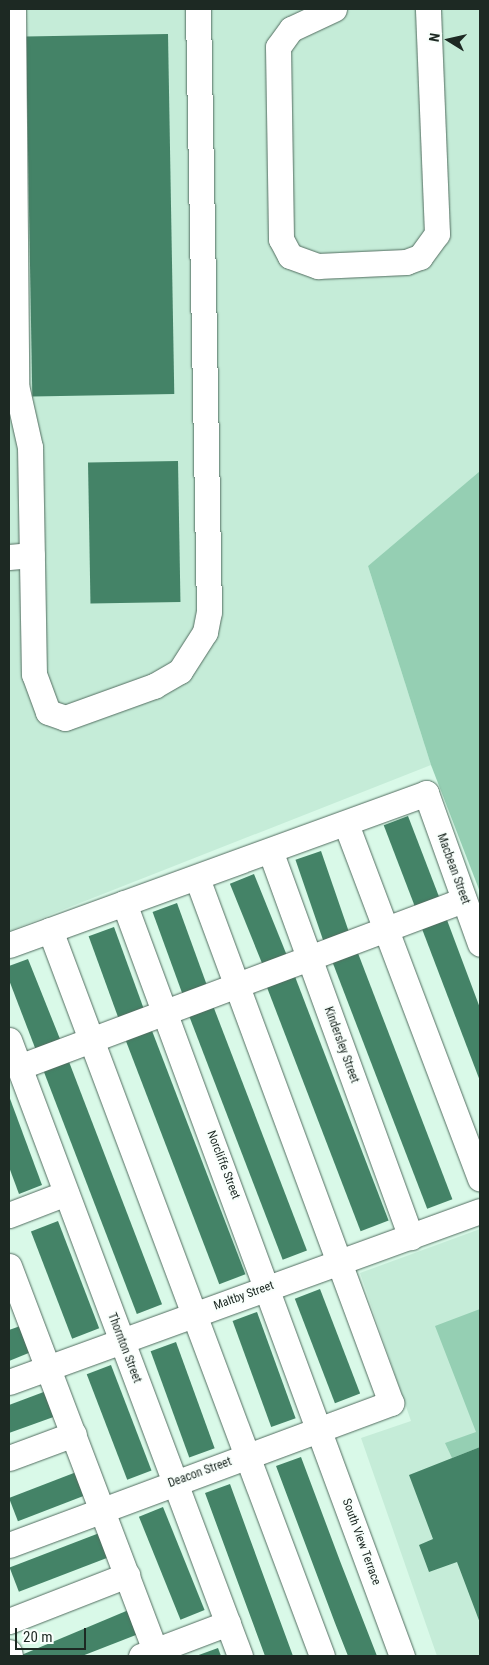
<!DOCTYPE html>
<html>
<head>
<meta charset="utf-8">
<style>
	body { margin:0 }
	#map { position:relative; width:489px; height:1665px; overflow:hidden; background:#d9f9e8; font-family:"Roboto Condensed",sans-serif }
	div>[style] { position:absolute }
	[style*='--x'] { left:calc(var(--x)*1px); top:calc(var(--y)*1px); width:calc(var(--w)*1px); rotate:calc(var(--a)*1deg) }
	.built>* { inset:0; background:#c5ecd8 }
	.green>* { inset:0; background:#95cfb3 }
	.building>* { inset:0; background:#448367; transform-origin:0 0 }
	.roads { filter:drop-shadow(0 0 1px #526d60) drop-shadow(0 0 1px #526d60) }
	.minor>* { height:25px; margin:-12.5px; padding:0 12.5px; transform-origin:12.5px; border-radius:12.5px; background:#fff }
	span { translate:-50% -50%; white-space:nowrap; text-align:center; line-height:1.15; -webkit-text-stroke:4px #f9fffc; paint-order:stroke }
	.street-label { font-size:12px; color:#1d2923 }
	.frame { position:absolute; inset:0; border:10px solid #1d2923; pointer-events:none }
	.north { position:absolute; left:424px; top:15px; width:50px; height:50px; -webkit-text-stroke:4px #f9fffc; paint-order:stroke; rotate:280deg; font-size:14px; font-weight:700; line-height:20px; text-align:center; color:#1d2923 }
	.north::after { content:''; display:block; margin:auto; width:18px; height:22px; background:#1d2923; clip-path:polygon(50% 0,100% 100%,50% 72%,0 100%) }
	.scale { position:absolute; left:15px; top:1628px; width:71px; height:22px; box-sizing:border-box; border:2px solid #1d2923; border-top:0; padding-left:6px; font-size:15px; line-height:18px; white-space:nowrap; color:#1d2923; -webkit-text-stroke:4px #f9fffc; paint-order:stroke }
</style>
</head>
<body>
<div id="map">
	<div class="built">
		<div style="clip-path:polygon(9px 9px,480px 9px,480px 471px,368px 566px,431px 765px,9px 931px)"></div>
		<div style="clip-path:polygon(480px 1229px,480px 1656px,437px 1656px,361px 1438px,411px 1421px,360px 1273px)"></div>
	</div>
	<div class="green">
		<div style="clip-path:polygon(480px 471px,480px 892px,431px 765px,368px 566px)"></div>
		<div style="clip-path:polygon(480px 1309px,480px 1447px,452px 1458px,445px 1443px,476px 1432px,435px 1326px)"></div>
	</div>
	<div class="building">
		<div style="left:168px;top:34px;width:360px;height:142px;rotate:89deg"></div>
		<div style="left:178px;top:461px;width:141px;height:90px;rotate:89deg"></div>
		<div style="left:408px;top:816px;width:93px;height:26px;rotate:69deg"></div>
		<div style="left:321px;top:851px;width:90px;height:27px;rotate:71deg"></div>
		<div style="left:254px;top:874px;width:92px;height:26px;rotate:68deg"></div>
		<div style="left:177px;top:903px;width:93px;height:26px;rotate:70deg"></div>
		<div style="clip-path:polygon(444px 912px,480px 1008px,480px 1081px,419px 921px)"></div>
		<div style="left:114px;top:927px;width:91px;height:27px;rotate:70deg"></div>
		<div style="left:356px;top:948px;width:269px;height:27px;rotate:69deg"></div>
		<div style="clip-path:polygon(28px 959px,62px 1044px,37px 1053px,9px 980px,9px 966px)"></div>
		<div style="left:294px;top:974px;width:264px;height:30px;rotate:69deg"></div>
		<div style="left:212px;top:1003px;width:265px;height:26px;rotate:69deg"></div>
		<div style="left:149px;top:1023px;width:269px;height:28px;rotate:69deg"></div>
		<div style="left:66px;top:1054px;width:268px;height:27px;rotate:69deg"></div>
		<div style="clip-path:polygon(9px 1096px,42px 1185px,19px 1194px,9px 1167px)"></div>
		<div style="left:58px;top:1221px;width:115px;height:29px;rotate:69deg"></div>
		<div style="left:320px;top:1289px;width:112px;height:27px;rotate:69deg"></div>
		<div style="left:257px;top:1312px;width:113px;height:26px;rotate:70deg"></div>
		<div style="clip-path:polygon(26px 1324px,36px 1350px,9px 1361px,9px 1330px)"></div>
		<div style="left:176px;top:1342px;width:113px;height:27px;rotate:70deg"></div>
		<div style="left:111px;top:1365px;width:113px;height:26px;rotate:69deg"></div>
		<div style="clip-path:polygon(49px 1390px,59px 1415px,9px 1433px,9px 1405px)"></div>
		<div style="clip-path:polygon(480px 1447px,480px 1623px,457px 1562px,429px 1572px,419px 1545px,433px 1539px,409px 1475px)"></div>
		<div style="clip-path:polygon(301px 1457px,340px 1561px,377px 1656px,348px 1656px,335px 1623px,276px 1466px)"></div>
		<div style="left:79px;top:1471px;width:25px;height:75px;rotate:69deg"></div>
		<div style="clip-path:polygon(230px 1484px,250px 1539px,293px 1656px,265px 1656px,251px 1618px,205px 1493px)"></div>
		<div style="left:163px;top:1507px;width:111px;height:26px;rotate:68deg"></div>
		<div style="left:102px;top:1532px;width:26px;height:99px;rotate:69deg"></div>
		<div style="clip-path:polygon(131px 1609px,141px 1633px,82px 1656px,19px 1656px)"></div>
		<div style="clip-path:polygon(218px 1648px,221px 1656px,196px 1656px)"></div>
	</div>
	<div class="roads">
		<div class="minor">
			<div style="--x:13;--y:9;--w:376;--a:89.5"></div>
			<div style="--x:16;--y:385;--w:64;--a:77.3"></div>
			<div style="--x:30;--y:447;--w:227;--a:89"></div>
			<div style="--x:34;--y:674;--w:40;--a:69.8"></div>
			<div style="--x:48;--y:712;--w:18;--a:19"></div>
			<div style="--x:65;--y:718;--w:95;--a:-19.8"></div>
			<div style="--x:154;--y:686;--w:30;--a:-30"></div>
			<div style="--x:180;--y:671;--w:46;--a:-57.3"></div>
			<div style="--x:205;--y:632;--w:20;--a:-79"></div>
			<div style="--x:209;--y:612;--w:603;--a:-91.05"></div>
			<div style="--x:334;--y:9;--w:47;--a:155.1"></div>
			<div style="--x:291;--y:29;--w:22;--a:126"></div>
			<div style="--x:278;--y:47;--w:192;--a:89.1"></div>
			<div style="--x:281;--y:239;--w:19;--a:62"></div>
			<div style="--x:290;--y:256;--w:30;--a:20"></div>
			<div style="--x:318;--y:266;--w:88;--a:-2.6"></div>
			<div style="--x:406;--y:262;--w:15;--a:-20"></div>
			<div style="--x:420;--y:257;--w:29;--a:-54"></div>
			<div style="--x:437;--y:234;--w:225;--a:-92.3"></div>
			<div style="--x:9;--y:557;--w:23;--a:-5"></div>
			<div style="--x:346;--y:824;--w:379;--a:69.3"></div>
			<div style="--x:271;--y:853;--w:409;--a:70"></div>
			<div style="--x:124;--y:903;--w:803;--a:69.74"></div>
			<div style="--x:50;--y:930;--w:775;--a:69.46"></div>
			<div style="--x:9;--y:945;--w:444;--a:-20"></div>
			<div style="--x:426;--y:793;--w:160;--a:70.3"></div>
			<div style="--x:9;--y:1040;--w:658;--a:69.44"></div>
			<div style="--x:19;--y:1067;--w:475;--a:-20.6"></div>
			<div style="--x:9;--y:1215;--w:61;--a:-21.1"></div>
			<div style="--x:9;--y:1266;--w:417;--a:69.2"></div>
			<div style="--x:9;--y:1382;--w:501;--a:-19.95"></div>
			<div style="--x:9;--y:1458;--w:69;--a:-20.3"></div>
			<div style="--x:9;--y:1545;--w:408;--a:-20.4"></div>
			<div style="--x:391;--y:1403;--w:560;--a:-110.28"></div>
			<div style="--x:9;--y:1621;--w:127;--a:-21.3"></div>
			<div style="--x:9;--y:1652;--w:4;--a:76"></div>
			<div style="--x:141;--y:1656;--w:93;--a:-20.8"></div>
		</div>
	</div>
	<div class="street-label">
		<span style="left:453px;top:869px;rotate:70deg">Macbean Street</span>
		<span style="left:341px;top:1045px;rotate:70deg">Kindersley Street</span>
		<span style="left:223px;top:1165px;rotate:69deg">Norcliffe Street</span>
		<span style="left:244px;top:1296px;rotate:-20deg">Maltby Street</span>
		<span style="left:124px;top:1348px;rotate:69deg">Thornton Street</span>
		<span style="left:200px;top:1473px;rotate:-20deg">Deacon Street</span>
		<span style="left:361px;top:1542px;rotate:70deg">South View Terrace</span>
	</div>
	<div class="frame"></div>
	<div class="north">N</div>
	<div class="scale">20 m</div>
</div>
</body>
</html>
